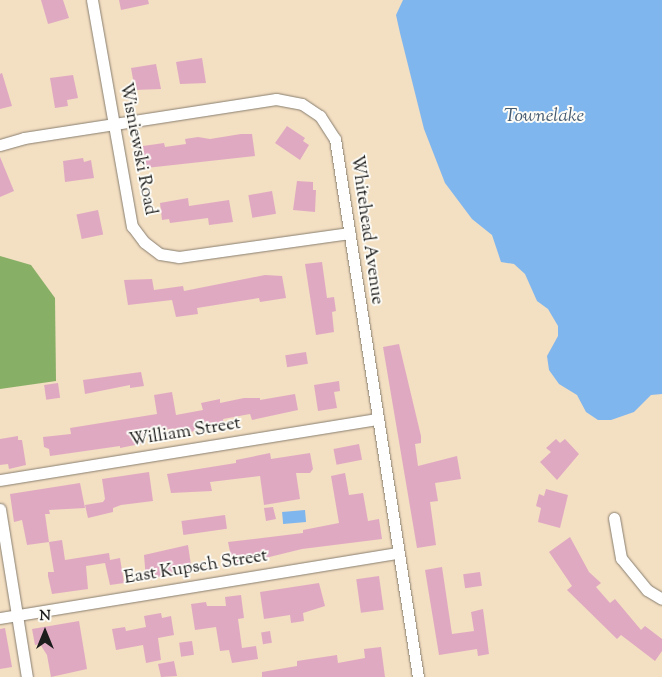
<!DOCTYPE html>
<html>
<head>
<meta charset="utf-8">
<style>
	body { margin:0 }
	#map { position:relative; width:662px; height:677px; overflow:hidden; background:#f3dfc2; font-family:"Sorts Mill Goudy",serif }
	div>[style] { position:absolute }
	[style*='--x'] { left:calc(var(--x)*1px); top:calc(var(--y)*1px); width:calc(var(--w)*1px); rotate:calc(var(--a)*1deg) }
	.forest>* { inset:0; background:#88af66 }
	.water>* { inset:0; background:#7fb6ee; transform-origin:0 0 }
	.building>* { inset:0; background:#e0a9c2; transform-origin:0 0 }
	.roads { filter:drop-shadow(0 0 1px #887e6f) drop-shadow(0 0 1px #887e6f) }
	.street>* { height:11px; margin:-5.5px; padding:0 5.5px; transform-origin:5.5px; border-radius:5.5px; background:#fff }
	span { translate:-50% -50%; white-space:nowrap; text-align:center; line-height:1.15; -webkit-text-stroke:4px #fdfcf7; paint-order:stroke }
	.street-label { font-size:18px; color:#1c1c1c }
	.water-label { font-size:19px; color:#445a70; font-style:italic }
	.north { position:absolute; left:20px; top:607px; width:50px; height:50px; -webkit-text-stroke:4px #fdfcf7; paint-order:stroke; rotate:0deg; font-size:14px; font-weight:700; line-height:20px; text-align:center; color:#1c1c1c }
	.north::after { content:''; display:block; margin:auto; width:18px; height:22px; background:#1c1c1c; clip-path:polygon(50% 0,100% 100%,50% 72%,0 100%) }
</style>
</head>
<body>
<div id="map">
	<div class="forest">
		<div style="clip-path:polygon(0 256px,31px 265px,55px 298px,56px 381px,0 389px)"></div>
	</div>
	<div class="water">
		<div style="clip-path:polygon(403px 0,662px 0,662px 394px,651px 395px,634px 412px,611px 420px,598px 420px,586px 412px,577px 395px,559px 384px,549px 370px,547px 356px,558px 336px,558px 326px,548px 309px,537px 301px,525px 274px,514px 264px,501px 262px,492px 235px,472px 219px,445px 183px,424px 129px,400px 33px,396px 15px)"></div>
		<div style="left:305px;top:510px;width:12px;height:23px;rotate:85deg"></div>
	</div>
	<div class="building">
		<div style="clip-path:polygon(41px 0,63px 0,69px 18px,48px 24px)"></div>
		<div style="clip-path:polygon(119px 0,148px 0,149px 4px,121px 10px)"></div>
		<div style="clip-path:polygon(202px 58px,206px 83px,180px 84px,176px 62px)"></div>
		<div style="clip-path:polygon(156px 64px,161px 89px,135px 90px,131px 68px)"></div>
		<div style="clip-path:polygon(2px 73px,12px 106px,0 109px,0 74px)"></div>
		<div style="clip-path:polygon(73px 75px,78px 98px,67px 100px,68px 106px,55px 108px,50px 78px)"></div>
		<div style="clip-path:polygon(287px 126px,305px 138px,303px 141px,309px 145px,300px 160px,275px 143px)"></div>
		<div style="clip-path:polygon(241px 134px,252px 134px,255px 156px,146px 168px,143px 146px,164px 143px,165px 147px,186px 144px,185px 139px,198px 137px,210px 139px)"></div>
		<div style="clip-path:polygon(0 157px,14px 191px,0 197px)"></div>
		<div style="clip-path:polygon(83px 158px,84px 162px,91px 160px,94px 178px,65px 182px,63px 161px)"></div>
		<div style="clip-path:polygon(297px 181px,313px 182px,313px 190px,316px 190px,315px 212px,293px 210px)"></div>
		<div style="left:272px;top:191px;width:23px;height:24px;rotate:80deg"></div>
		<div style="clip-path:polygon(188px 198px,189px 206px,229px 200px,233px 222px,209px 225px,208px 218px,170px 223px,169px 219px,162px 220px,160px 203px)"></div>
		<div style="left:98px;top:210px;width:25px;height:22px;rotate:78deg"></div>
		<div style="clip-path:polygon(322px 262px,327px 298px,334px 297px,336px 311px,332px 312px,334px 332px,316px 335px,305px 264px)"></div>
		<div style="clip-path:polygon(265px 275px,282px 276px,286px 298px,260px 302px,259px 298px,197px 308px,198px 314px,176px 317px,172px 300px,128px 305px,124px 280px,152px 279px,154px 290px,183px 286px,184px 291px)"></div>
		<div style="clip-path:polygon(399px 344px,421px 436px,421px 443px,415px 444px,418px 466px,457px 456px,461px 479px,435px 483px,438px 501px,430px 502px,436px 545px,417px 548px,383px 347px)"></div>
		<div style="left:306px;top:352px;width:12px;height:21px;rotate:81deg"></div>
		<div style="clip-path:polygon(141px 372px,144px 386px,130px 388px,130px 385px,85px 394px,83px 380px)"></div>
		<div style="clip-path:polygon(339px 381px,340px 391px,334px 392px,337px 408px,318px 411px,314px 385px)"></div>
		<div style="left:58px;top:383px;width:15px;height:14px;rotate:82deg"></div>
		<div style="clip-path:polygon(172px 392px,176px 415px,203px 410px,201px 403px,220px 399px,220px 403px,244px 398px,260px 398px,260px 400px,295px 394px,298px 410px,252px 420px,250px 414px,223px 419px,225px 425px,185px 433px,184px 428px,143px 431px,145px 443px,120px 448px,120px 446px,50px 456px,49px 449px,44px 447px,43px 437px,71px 434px,70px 428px,157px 414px,154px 395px)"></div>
		<div style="clip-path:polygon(18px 436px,18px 440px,22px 440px,26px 465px,9px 469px,8px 464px,0 465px,0 439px)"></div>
		<div style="clip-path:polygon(556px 439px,560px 443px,565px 439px,579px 454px,557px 480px,540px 462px,551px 452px,546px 448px)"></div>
		<div style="left:359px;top:444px;width:16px;height:26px;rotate:79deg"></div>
		<div style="clip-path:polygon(270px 453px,271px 459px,310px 453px,313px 469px,310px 473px,296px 473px,300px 499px,264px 505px,260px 476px,210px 482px,212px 491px,171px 493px,167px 474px,236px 463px,236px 460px)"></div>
		<div style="clip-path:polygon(149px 472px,153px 501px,121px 505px,113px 508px,113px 512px,88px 518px,85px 505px,103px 502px,105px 499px,102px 479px)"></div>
		<div style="clip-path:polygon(345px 473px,349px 495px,363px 493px,368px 521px,379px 519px,382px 539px,302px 549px,233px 566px,228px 542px,303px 533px,303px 530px,339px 523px,331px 476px)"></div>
		<div style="clip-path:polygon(80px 483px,85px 508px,49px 510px,50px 514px,45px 514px,49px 542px,27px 545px,22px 520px,14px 522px,10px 494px)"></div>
		<div style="clip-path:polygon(546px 489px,568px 495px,560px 528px,538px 522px,541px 508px,536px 506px,539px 494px,544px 496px)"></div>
		<div style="clip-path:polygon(273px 507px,276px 519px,266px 521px,264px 508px)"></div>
		<div style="left:225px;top:515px;width:14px;height:44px;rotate:82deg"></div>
		<div style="clip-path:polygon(570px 537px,589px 572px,601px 583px,596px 587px,610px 603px,615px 599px,641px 630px,645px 626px,662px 639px,662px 651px,655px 661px,621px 635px,617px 639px,567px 590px,572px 586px,549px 552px)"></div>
		<div style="clip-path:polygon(62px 540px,65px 560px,109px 553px,110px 560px,120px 558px,124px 583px,110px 585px,105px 563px,86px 566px,88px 589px,52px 594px,48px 576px,48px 572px,54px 572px,49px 542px)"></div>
		<div style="clip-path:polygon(188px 545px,192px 572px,146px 579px,144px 555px)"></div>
		<div style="clip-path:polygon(442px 567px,452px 634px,474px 631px,471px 612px,483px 609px,489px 654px,478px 656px,477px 649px,439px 655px,425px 570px)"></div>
		<div style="left:480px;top:572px;width:14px;height:17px;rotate:82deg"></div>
		<div style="left:379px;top:576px;width:34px;height:23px;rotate:82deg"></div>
		<div style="clip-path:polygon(319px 583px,325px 606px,303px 613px,304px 621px,291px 623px,290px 615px,264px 619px,260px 592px)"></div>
		<div style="clip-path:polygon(241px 595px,244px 618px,238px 619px,242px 648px,256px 646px,258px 659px,232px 663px,229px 650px,220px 651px,216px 627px,195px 630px,191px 604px,206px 602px,207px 606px,226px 606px,225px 597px)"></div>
		<div style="clip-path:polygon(161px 613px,162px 618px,171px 616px,174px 635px,158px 638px,161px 660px,146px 663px,143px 645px,116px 650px,112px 629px,125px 627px,126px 631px,146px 627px,144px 616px)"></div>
		<div style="clip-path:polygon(79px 621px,87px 669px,51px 677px,47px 655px,40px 644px,35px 645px,32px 629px)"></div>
		<div style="clip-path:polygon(5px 628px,12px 667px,0 669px,0 629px)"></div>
		<div style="left:270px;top:631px;width:12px;height:9px;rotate:81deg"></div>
		<div style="left:192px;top:641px;width:14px;height:13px;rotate:82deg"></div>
		<div style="clip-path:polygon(381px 647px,385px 677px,262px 677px,262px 672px,297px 666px,297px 661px,337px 655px,338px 663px,365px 658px,364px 649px)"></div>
		<div style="clip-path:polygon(174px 661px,177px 676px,161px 677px,158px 664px)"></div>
	</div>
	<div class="roads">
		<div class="street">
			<div style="--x:92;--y:0;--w:230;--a:80"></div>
			<div style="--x:132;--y:226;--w:20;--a:53"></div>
			<div style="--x:144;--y:242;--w:20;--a:37"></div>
			<div style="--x:160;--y:254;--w:19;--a:9"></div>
			<div style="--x:179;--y:257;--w:172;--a:-8"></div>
			<div style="--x:0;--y:145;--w:25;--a:-16"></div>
			<div style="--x:24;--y:138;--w:255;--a:-8.8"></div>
			<div style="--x:276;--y:99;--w:26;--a:11"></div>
			<div style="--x:302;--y:104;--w:22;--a:34"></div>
			<div style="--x:320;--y:116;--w:27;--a:57"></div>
			<div style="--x:335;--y:139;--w:544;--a:81.23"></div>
			<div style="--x:0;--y:480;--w:381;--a:-9.2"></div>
			<div style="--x:0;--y:509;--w:170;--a:80.9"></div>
			<div style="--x:614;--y:518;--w:41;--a:80.1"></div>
			<div style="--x:621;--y:558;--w:41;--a:50.9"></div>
			<div style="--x:647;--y:590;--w:17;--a:31"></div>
			<div style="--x:0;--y:618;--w:402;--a:-9.3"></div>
		</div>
	</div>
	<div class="street-label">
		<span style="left:137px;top:149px;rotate:79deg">Wisniewski Road</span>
		<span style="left:366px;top:230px;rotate:82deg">Whitehead Avenue</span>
		<span style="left:185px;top:433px;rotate:-9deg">William Street</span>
		<span style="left:196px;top:568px;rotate:-9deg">East Kupsch Street</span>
	</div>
	<div class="water-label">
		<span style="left:544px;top:117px">Townelake</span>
	</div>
	<div class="north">N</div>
</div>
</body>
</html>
